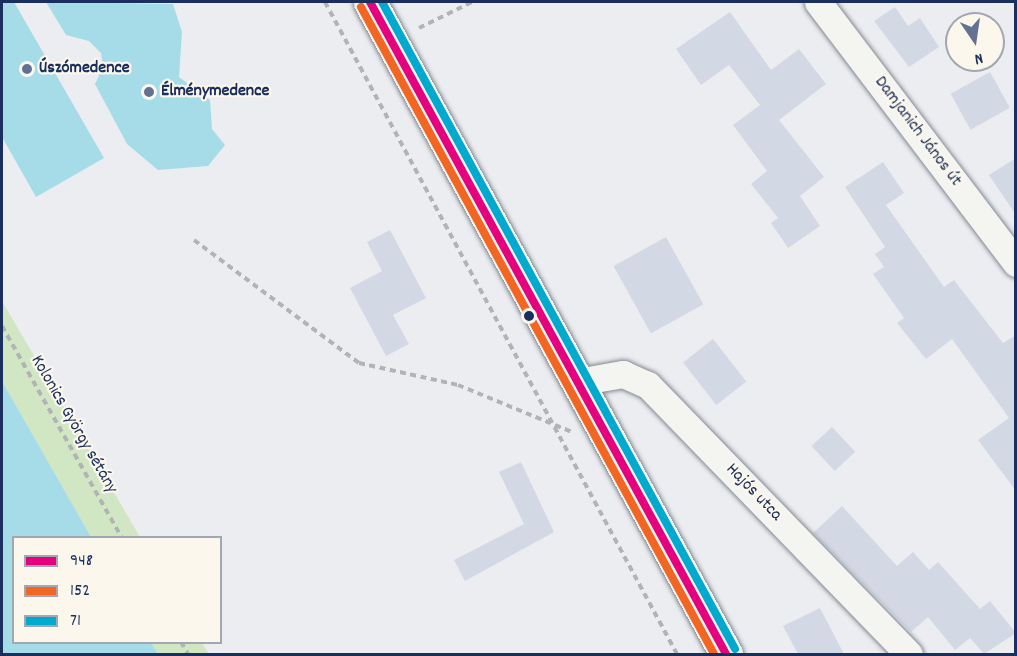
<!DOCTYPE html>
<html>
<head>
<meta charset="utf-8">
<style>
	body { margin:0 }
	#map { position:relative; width:1017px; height:656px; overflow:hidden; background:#ebedf0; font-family:Dekko,sans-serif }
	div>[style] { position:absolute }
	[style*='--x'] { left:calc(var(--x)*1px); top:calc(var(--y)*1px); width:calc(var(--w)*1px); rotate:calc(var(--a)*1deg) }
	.green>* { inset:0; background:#d1e7c3 }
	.water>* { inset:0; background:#a5dce8 }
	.building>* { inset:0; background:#d3d9e4; transform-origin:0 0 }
	.path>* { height:4px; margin-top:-2px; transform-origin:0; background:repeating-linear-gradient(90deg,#b1b3b7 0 6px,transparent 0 10.5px) }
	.roads { filter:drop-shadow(0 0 2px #858994) drop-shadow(0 0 2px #858994) }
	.street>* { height:27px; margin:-13.5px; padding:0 13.5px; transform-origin:13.5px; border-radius:13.5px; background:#f4f4f1 }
	.secondary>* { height:33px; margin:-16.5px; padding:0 16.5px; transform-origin:16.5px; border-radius:16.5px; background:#f4f4f1 }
	.bus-1>* { height:8px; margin:-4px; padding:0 4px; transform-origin:4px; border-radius:4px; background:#e5007d }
	.bus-2>* { height:8px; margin:-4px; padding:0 4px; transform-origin:4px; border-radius:4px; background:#f26522 }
	.bus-3>* { height:8px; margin:-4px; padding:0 4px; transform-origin:4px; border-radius:4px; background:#00a9ce }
	.dots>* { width:16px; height:16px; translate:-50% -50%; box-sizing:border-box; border:3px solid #fbf7ec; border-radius:50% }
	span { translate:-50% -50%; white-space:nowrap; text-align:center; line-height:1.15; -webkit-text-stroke:4.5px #fbf7ec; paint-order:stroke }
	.poi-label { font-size:18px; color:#1b2f5e; font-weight:700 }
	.left { translate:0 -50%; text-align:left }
	.street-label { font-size:18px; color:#1b2f5e }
	.frame { position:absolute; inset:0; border:3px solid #1b2f5e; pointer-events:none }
	.legend { position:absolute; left:12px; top:536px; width:210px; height:108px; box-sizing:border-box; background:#fbf7ec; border:2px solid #a1a7b3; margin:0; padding:8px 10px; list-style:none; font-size:18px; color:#1b2f5e }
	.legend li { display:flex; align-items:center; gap:12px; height:30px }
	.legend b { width:30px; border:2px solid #a1a7b3 }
	.north { position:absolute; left:945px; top:12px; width:60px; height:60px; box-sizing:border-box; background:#fbf7ec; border:2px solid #a1a7b3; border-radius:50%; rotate:167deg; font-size:16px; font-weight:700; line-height:24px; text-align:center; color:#1b2f5e }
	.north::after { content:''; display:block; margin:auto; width:21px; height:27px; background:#647291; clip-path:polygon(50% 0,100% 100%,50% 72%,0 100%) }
</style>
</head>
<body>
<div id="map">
	<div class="green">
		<div style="clip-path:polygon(2px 301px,140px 537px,91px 537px,2px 381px)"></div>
		<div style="clip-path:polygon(151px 643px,202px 643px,209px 654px,158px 654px)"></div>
	</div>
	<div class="water">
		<div style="clip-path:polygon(2px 2px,14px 2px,104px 158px,36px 197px,2px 137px)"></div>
		<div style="clip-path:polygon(46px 2px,173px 4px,182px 32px,179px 77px,210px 100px,212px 129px,225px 145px,208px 166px,158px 170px,127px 144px,95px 84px,103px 67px,101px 53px,89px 41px,66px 35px)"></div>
		<div style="clip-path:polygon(2px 381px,91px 537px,14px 538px,14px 642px,151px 643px,158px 654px,2px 654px)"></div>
	</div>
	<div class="building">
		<div style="clip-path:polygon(895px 7px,908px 26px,920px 18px,939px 47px,909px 67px,874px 21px)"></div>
		<div style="clip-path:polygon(730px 12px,771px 70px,799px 49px,826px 84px,779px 120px,824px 177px,800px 196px,820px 226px,788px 248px,771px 223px,778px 218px,751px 184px,767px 171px,733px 125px,760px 105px,729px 65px,701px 85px,676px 49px)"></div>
		<div style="left:990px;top:72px;width:41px;height:45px;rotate:61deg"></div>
		<div style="clip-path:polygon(1016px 158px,1016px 215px,989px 175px)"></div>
		<div style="clip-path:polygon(883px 162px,904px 193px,886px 205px,944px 287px,954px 280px,1003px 343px,1016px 335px,1016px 491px,978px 440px,1009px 418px,952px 339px,926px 359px,897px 323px,904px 318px,873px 274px,884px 267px,875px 254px,885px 247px,845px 187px)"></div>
		<div style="clip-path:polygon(390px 230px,426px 298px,393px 315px,409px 344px,386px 356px,350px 288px,382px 271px,367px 242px)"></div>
		<div style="left:666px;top:237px;width:77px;height:60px;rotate:61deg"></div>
		<div style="left:713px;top:339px;width:54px;height:38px;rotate:52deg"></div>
		<div style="left:832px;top:427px;width:34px;height:28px;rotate:47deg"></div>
		<div style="clip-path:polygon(521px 462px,554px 532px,465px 581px,454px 560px,524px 524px,499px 472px)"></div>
		<div style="clip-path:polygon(842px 506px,897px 566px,913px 552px,929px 570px,938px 562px,980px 609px,990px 601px,1016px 633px,984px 654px,970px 638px,955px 650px,928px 617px,911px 632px,813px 533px)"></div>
		<div style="clip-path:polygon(820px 608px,844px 654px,798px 654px,783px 626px)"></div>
	</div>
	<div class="path">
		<div style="--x:325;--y:2;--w:741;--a:61.64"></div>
		<div style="--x:419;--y:28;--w:59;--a:-26.1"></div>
		<div style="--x:194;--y:240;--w:206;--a:36.7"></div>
		<div style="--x:359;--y:363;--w:101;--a:12.5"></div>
		<div style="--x:458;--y:385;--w:123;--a:22.4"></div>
		<div style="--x:2;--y:326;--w:244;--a:60.5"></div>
		<div style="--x:181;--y:642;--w:14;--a:60"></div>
	</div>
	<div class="roads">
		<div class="street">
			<div style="--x:818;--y:2;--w:328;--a:52.8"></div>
			<div style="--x:577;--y:382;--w:47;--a:-9.9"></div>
			<div style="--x:623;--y:374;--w:27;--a:24"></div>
			<div style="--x:648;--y:385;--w:375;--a:45.9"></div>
		</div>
		<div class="secondary">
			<div style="--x:370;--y:2;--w:743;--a:61.36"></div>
		</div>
	</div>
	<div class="bus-1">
		<div style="--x:370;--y:2;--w:743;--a:61.36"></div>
	</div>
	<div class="bus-2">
		<div style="--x:361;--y:7;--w:737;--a:61.38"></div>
	</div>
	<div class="bus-3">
		<div style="--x:382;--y:2;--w:737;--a:61.38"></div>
	</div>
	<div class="dots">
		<div style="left:27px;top:69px;background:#647291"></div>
		<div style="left:149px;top:92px;background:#647291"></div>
		<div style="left:529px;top:316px;background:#1b2f5e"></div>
	</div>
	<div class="poi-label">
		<span class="left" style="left:39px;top:69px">Úszómedence</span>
		<span class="left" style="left:161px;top:92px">Élménymedence</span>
	</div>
	<div class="street-label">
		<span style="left:917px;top:132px;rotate:53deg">Damjanich János út</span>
		<span style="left:73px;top:425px;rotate:60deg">Kolonics György sétány</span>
		<span style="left:753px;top:493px;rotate:46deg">Hajós utca</span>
	</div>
	<div class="frame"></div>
	<ul class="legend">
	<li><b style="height:8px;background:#e5007d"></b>948</li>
	<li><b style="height:8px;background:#f26522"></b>152</li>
	<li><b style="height:8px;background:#00a9ce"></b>71</li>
	</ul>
	<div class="north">N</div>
</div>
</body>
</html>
